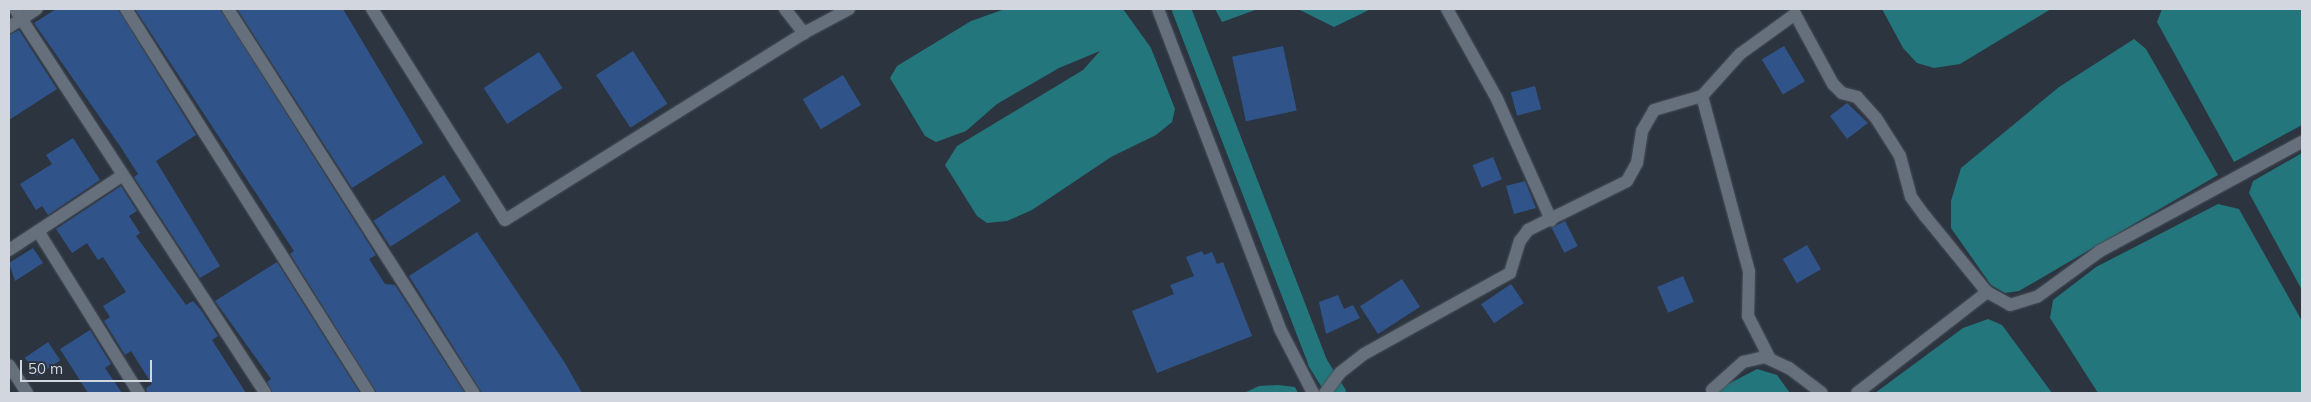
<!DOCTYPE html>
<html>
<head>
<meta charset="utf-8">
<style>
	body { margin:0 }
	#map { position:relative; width:2311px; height:402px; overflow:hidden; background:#2c343f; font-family:Mulish,sans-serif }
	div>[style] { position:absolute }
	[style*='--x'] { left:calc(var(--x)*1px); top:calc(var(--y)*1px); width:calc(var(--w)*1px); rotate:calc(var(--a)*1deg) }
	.water>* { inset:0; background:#23767c }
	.canal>* { height:19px; margin:-9.5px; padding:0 9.5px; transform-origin:9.5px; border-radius:9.5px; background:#23767c }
	.building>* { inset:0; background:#305489; transform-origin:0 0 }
	.roads { filter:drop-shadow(0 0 1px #49505a) drop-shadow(0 0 1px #49505a) }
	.street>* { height:12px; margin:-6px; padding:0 6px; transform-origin:6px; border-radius:6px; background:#666f7c }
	span { translate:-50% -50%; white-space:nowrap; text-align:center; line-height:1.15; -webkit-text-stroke:4px #2c343f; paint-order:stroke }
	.frame { position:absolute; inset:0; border:10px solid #d2d7df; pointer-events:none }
	.scale { position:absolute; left:20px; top:360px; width:132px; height:22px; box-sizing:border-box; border:2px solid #d2d7df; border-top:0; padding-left:6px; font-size:15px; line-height:18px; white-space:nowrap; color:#d2d7df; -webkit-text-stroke:4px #2c343f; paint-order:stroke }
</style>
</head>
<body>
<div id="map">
	<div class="water">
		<div style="clip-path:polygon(1005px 9px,1123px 9px,1151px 48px,1175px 109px,1172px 122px,1156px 135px,1111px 157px,1032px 210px,1007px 221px,987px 223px,977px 216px,945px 165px,957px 146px,1083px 70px,1100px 51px,1059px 68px,997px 104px,966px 131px,936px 142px,925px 136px,890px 78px,897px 66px,971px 21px)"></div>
		<div style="clip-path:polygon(1215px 9px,1258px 9px,1222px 22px)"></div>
		<div style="clip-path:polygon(1298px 9px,1371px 9px,1334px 27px)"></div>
		<div style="clip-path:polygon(1882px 9px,2051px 9px,1960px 64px,1934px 68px,1917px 63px,1903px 48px)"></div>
		<div style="clip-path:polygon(2162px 9px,2302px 9px,2302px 125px,2234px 162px,2157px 22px)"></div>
		<div style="clip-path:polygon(2134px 39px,2146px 49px,2218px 175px,2019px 291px,2005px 293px,1991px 285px,1951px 228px,1951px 201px,1961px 168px,2059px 87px)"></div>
		<div style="clip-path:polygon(2302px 153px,2302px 290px,2249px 193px,2253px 181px)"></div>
		<div style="clip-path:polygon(2218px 204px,2239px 209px,2302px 321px,2302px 393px,2098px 393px,2050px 318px,2053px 300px,2096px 267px)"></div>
		<div style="clip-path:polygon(1988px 319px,2002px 325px,2052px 393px,1875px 393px,1963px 328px)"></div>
		<div style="clip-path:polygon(1757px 369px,1777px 375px,1790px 393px,1711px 393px)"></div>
		<div style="clip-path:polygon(1278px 385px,1295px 387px,1298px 393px,1244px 393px,1259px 386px)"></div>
	</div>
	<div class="canal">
		<div style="--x:1181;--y:9;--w:378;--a:68.9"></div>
		<div style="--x:1317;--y:362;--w:36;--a:58"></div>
	</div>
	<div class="building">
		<div style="clip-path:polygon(56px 9px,118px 9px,196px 135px,156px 161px,220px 266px,200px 278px,134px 177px,138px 174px,120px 146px,34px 23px)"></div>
		<div style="clip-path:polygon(135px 9px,220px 9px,376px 255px,369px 259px,385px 284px,395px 285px,465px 393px,377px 393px,290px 254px,294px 251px)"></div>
		<div style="clip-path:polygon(237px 9px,343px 9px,423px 143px,352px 188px)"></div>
		<div style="clip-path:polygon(19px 30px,57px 89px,9px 120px,9px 35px)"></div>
		<div style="left:1283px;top:46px;width:66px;height:52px;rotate:78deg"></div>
		<div style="left:1784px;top:46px;width:41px;height:26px;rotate:59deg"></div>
		<div style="left:633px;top:51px;width:63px;height:44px;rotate:57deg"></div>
		<div style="left:539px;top:52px;width:43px;height:66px;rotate:57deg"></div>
		<div style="left:843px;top:75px;width:35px;height:47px;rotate:59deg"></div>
		<div style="left:1535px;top:86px;width:24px;height:25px;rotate:75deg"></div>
		<div style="clip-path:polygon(1847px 103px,1868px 123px,1847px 139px,1830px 116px)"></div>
		<div style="clip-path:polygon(73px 138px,100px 180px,48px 215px,42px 206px,36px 210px,20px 184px,52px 164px,46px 155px)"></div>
		<div style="left:1493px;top:157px;width:24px;height:22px;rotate:68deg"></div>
		<div style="left:444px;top:175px;width:31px;height:84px;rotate:57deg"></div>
		<div style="clip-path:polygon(1525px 181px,1536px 208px,1514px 214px,1506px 186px)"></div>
		<div style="clip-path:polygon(121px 186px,137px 211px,129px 216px,140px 233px,136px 236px,186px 305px,193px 301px,201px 310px,218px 336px,212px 340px,246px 393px,147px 393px,146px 388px,152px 384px,131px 351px,125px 355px,104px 321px,110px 317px,103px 306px,126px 292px,103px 257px,98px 260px,87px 243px,72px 253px,56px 229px)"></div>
		<div style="left:1565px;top:221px;width:28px;height:15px;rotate:63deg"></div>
		<div style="clip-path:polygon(477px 232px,565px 363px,582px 393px,482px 393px,409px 276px)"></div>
		<div style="left:1807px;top:245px;width:28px;height:28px;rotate:60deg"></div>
		<div style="clip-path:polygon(33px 248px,43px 263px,15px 281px,9px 263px)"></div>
		<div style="clip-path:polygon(1202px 251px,1204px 255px,1212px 252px,1217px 264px,1223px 262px,1252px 336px,1157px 373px,1132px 311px,1174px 294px,1170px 285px,1194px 276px,1186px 257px)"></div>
		<div style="clip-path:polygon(277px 262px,360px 393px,273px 393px,267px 382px,271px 379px,215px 301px)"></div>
		<div style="left:1683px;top:276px;width:28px;height:28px;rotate:67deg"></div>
		<div style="left:1402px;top:279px;width:33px;height:50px;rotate:57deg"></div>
		<div style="left:1511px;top:284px;width:23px;height:36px;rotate:56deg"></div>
		<div style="clip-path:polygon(1338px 295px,1344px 309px,1353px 305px,1360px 318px,1326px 334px,1319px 302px)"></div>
		<div style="clip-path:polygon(90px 330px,111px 364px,105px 368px,122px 393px,88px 393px,60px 349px)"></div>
		<div style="left:48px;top:342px;width:22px;height:28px;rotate:56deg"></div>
	</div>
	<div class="roads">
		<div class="street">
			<div style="--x:15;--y:9;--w:458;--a:56.9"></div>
			<div style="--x:126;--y:9;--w:454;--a:57.7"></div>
			<div style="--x:228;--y:9;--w:456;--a:57.4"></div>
			<div style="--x:372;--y:9;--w:249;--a:57.8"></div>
			<div style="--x:505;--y:220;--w:353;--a:-32"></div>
			<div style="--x:785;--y:9;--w:31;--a:52"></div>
			<div style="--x:804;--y:33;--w:51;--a:-28.1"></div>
			<div style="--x:1158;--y:9;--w:342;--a:69.1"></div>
			<div style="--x:1280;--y:329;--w:72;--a:62.7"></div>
			<div style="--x:1447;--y:9;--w:103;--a:60.9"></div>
			<div style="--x:1497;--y:99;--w:133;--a:65.9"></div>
			<div style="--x:9;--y:27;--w:33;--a:-33"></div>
			<div style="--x:1702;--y:96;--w:182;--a:75"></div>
			<div style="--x:1749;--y:272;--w:44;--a:91.3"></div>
			<div style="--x:1748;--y:316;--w:48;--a:62.9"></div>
			<div style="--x:38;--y:231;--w:191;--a:58.1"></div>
			<div style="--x:9;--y:250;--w:136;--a:-33.3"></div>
			<div style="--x:9;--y:365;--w:33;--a:57"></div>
			<div style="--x:1712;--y:390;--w:42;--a:-42.1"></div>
			<div style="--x:1743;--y:362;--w:23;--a:-13"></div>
			<div style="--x:1765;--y:357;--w:26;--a:25"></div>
			<div style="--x:1789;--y:368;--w:41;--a:37.1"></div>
			<div style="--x:1325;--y:393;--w:26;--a:-53"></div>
			<div style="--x:1341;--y:372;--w:29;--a:-38"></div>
			<div style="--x:1364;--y:354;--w:167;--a:-29"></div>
			<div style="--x:1510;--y:273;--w:34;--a:-73"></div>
			<div style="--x:1520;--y:241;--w:14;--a:-54"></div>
			<div style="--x:1528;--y:230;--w:110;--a:-26.3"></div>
			<div style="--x:1627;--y:181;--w:21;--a:-61"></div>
			<div style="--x:1637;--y:163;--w:32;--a:-81"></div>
			<div style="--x:1642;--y:131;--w:24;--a:-60"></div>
			<div style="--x:1654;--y:110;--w:50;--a:-16.3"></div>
			<div style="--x:1702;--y:96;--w:57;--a:-47.9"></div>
			<div style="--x:1740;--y:54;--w:68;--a:-36"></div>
			<div style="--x:1795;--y:14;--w:80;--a:61.5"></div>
			<div style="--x:1833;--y:84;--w:13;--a:45"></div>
			<div style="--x:1842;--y:93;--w:16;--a:15"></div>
			<div style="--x:1857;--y:97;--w:28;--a:48"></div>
			<div style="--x:1876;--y:118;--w:45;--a:57.7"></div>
			<div style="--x:1900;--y:156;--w:42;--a:75"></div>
			<div style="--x:1911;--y:197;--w:24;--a:54"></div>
			<div style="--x:1925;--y:216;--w:98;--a:50.8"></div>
			<div style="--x:1987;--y:292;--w:26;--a:29"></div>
			<div style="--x:2010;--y:305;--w:28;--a:-17"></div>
			<div style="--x:2037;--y:297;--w:78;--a:-36.1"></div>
			<div style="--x:2100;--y:251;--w:230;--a:-28.4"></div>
			<div style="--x:1857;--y:393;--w:165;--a:-37.8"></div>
		</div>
	</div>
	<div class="frame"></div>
	<div class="scale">50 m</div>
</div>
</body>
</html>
